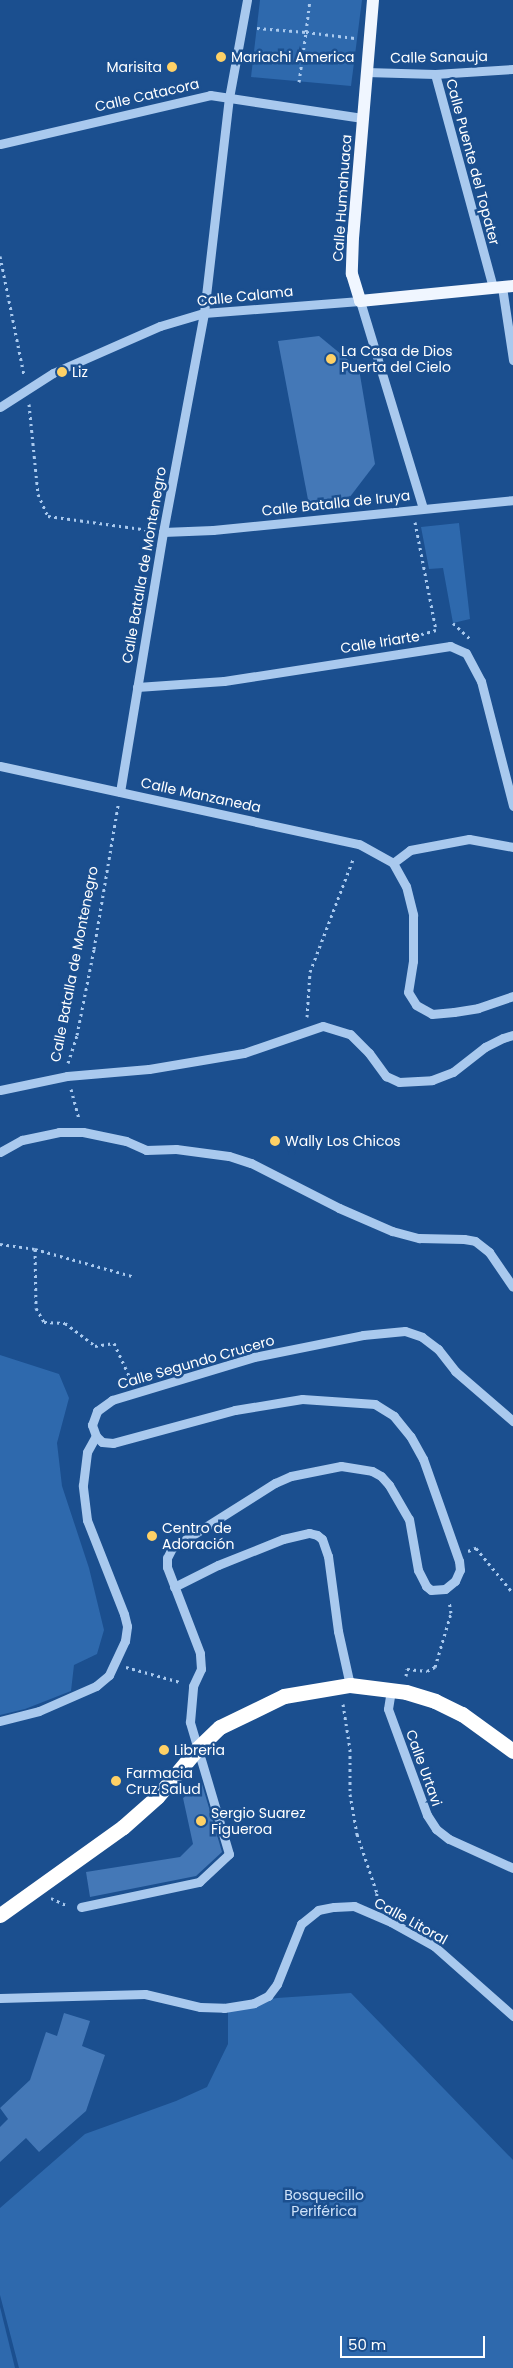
<!DOCTYPE html>
<html>
<head>
<meta charset="utf-8">
<style>
	body { margin:0 }
	#map { position:relative; width:513px; height:2368px; overflow:hidden; background:#1b4f8f; font-family:Poppins,sans-serif }
	div>[style] { position:absolute }
	[style*='--x'] { left:calc(var(--x)*1px); top:calc(var(--y)*1px); width:calc(var(--w)*1px); rotate:calc(var(--a)*1deg) }
	.green>* { inset:0; background:#2e69ad }
	.building>* { inset:0; background:#4478b7 }
	.path>* { height:3px; margin-top:-1.5px; transform-origin:0; background:repeating-linear-gradient(90deg,#a9c9ee 0 2.5px,transparent 0 6.5px) }
	.minor>* { height:9px; margin:-4.5px; padding:0 4.5px; transform-origin:4.5px; border-radius:4.5px; background:#a9c9ee }
	.major>* { height:12px; margin:-6px; padding:0 6px; transform-origin:6px; border-radius:6px; background:#f0f6ff }
	.highway>* { height:15px; margin:-7.5px; padding:0 7.5px; transform-origin:7.5px; border-radius:7.5px; background:#fff }
	.dots>* { width:14px; height:14px; translate:-50% -50%; box-sizing:border-box; border:2px solid #1b4f8f; border-radius:50% }
	span { translate:-50% -50%; white-space:nowrap; text-align:center; line-height:1.15; -webkit-text-stroke:5px #1b4f8f; paint-order:stroke }
	.poi-label { font-size:14px; color:#fff }
	.left { translate:0 -50%; text-align:left }
	.right { translate:-100% -50%; text-align:right }
	.street-label { font-size:14px; color:#fff }
	.park-label { font-size:14px; color:#cfe3fa }
	.scale { position:absolute; left:340px; top:2336px; width:145px; height:22px; box-sizing:border-box; border:2px solid #fff; border-top:0; padding-left:6px; font-size:15px; line-height:18px; white-space:nowrap; color:#fff; -webkit-text-stroke:4px #1b4f8f; paint-order:stroke }
</style>
</head>
<body>
<div id="map">
	<div class="green">
		<div style="clip-path:polygon(260px 0,362px 0,351px 86px,251px 77px)"></div>
		<div style="clip-path:polygon(459px 523px,470px 619px,453px 623px,443px 568px,429px 569px,421px 527px)"></div>
		<div style="clip-path:polygon(0 1355px,59px 1374px,69px 1398px,57px 1443px,62px 1486px,89px 1568px,104px 1630px,97px 1654px,74px 1665px,71px 1691px,25px 1709px,0 1715px)"></div>
		<div style="clip-path:polygon(351px 1993px,513px 2160px,513px 2368px,19px 2368px,0 2295px,0 2208px,85px 2134px,176px 2101px,207px 2087px,228px 2044px,228px 2006px,277px 1998px)"></div>
		<div style="clip-path:polygon(0 2307px,15px 2368px,0 2368px)"></div>
	</div>
	<div class="building">
		<div style="clip-path:polygon(319px 336px,359px 369px,375px 464px,346px 502px,309px 505px,278px 341px)"></div>
		<div style="clip-path:polygon(202px 1784px,222px 1852px,196px 1876px,90px 1897px,86px 1872px,180px 1857px,193px 1844px,183px 1798px)"></div>
		<div style="clip-path:polygon(64px 2013px,90px 2021px,82px 2046px,105px 2055px,86px 2111px,39px 2152px,26px 2138px,0 2162px,0 2127px,8px 2119px,0 2108px,30px 2080px,46px 2032px,57px 2036px)"></div>
	</div>
	<div class="path">
		<div style="--x:257;--y:28;--w:49;--a:4.7"></div>
		<div style="--x:306;--y:32;--w:32;--a:-83"></div>
		<div style="--x:299;--y:82;--w:50;--a:-82"></div>
		<div style="--x:306;--y:32;--w:49;--a:7"></div>
		<div style="--x:0;--y:256;--w:121;--a:78.6"></div>
		<div style="--x:29;--y:404;--w:90;--a:84.3"></div>
		<div style="--x:38;--y:494;--w:24;--a:66"></div>
		<div style="--x:48;--y:516;--w:102;--a:7.9"></div>
		<div style="--x:415;--y:522;--w:110;--a:79"></div>
		<div style="--x:436;--y:630;--w:19;--a:164"></div>
		<div style="--x:453;--y:623;--w:23;--a:43"></div>
		<div style="--x:307;--y:1017;--w:45;--a:-86.2"></div>
		<div style="--x:310;--y:972;--w:123;--a:-69.1"></div>
		<div style="--x:68;--y:1063;--w:29;--a:-72"></div>
		<div style="--x:77;--y:1035;--w:88;--a:-78.8"></div>
		<div style="--x:94;--y:949;--w:146;--a:-80.5"></div>
		<div style="--x:71;--y:1089;--w:31;--a:75"></div>
		<div style="--x:0;--y:1244;--w:35;--a:8"></div>
		<div style="--x:35;--y:1249;--w:59;--a:89"></div>
		<div style="--x:36;--y:1308;--w:16;--a:60"></div>
		<div style="--x:44;--y:1322;--w:21;--a:3"></div>
		<div style="--x:65;--y:1323;--w:38;--a:37"></div>
		<div style="--x:95;--y:1346;--w:19;--a:-9"></div>
		<div style="--x:114;--y:1343;--w:41;--a:65.3"></div>
		<div style="--x:35;--y:1249;--w:101;--a:15.6"></div>
		<div style="--x:468;--y:1551;--w:9;--a:-21"></div>
		<div style="--x:476;--y:1548;--w:58;--a:50.6"></div>
		<div style="--x:126;--y:1667;--w:56;--a:15.5"></div>
		<div style="--x:406;--y:1676;--w:7;--a:-82"></div>
		<div style="--x:407;--y:1669;--w:20;--a:6"></div>
		<div style="--x:427;--y:1671;--w:9;--a:-27"></div>
		<div style="--x:435;--y:1667;--w:56;--a:-73.5"></div>
		<div style="--x:451;--y:1613;--w:12;--a:-99"></div>
		<div style="--x:343;--y:1704;--w:46;--a:81.2"></div>
		<div style="--x:350;--y:1749;--w:45;--a:90"></div>
		<div style="--x:350;--y:1794;--w:41;--a:80.1"></div>
		<div style="--x:357;--y:1834;--w:62;--a:71.3"></div>
		<div style="--x:377;--y:1893;--w:8;--a:97"></div>
		<div style="--x:51;--y:1898;--w:19;--a:25"></div>
	</div>
	<div class="minor">
		<div style="--x:366;--y:72;--w:69;--a:1.7"></div>
		<div style="--x:435;--y:74;--w:78;--a:-3.7"></div>
		<div style="--x:435;--y:74;--w:221;--a:74.8"></div>
		<div style="--x:0;--y:144;--w:216;--a:-13.1"></div>
		<div style="--x:210;--y:95;--w:154;--a:8.6"></div>
		<div style="--x:502;--y:287;--w:74;--a:81.4"></div>
		<div style="--x:0;--y:407;--w:63;--a:-32.7"></div>
		<div style="--x:53;--y:373;--w:117;--a:-23.7"></div>
		<div style="--x:160;--y:326;--w:46;--a:-16.5"></div>
		<div style="--x:204;--y:313;--w:156;--a:-4.4"></div>
		<div style="--x:360;--y:301;--w:216;--a:73.1"></div>
		<div style="--x:163;--y:532;--w:50;--a:-2.3"></div>
		<div style="--x:213;--y:530;--w:301;--a:-5.7"></div>
		<div style="--x:137;--y:687;--w:87;--a:-3.9"></div>
		<div style="--x:224;--y:681;--w:229;--a:-8.8"></div>
		<div style="--x:450;--y:646;--w:17;--a:24"></div>
		<div style="--x:466;--y:653;--w:32;--a:62"></div>
		<div style="--x:481;--y:681;--w:129;--a:75.6"></div>
		<div style="--x:0;--y:766;--w:367;--a:12.3"></div>
		<div style="--x:359;--y:844;--w:39;--a:29"></div>
		<div style="--x:393;--y:863;--w:26;--a:61"></div>
		<div style="--x:406;--y:886;--w:30;--a:76"></div>
		<div style="--x:413;--y:915;--w:46;--a:90"></div>
		<div style="--x:413;--y:961;--w:31;--a:99"></div>
		<div style="--x:408;--y:992;--w:15;--a:58"></div>
		<div style="--x:416;--y:1005;--w:18;--a:29"></div>
		<div style="--x:432;--y:1014;--w:22;--a:-5"></div>
		<div style="--x:454;--y:1012;--w:24;--a:-9"></div>
		<div style="--x:478;--y:1008;--w:37;--a:-19"></div>
		<div style="--x:120;--y:792;--w:264;--a:-80.6"></div>
		<div style="--x:163;--y:532;--w:223;--a:-79.4"></div>
		<div style="--x:204;--y:313;--w:216;--a:-83.4"></div>
		<div style="--x:229;--y:98;--w:100;--a:-79.6"></div>
		<div style="--x:393;--y:863;--w:21;--a:-37"></div>
		<div style="--x:410;--y:850;--w:60;--a:-10.6"></div>
		<div style="--x:469;--y:839;--w:45;--a:10.3"></div>
		<div style="--x:0;--y:1090;--w:68;--a:-11.8"></div>
		<div style="--x:67;--y:1076;--w:82;--a:-4.9"></div>
		<div style="--x:149;--y:1069;--w:96;--a:-9.6"></div>
		<div style="--x:244;--y:1053;--w:83;--a:-18.9"></div>
		<div style="--x:323;--y:1026;--w:28;--a:17"></div>
		<div style="--x:350;--y:1034;--w:27;--a:45"></div>
		<div style="--x:369;--y:1053;--w:29;--a:54"></div>
		<div style="--x:386;--y:1076;--w:14;--a:25"></div>
		<div style="--x:399;--y:1082;--w:33;--a:-3"></div>
		<div style="--x:432;--y:1080;--w:22;--a:-21"></div>
		<div style="--x:453;--y:1072;--w:41;--a:-38"></div>
		<div style="--x:485;--y:1047;--w:20;--a:-27"></div>
		<div style="--x:503;--y:1038;--w:10;--a:-17"></div>
		<div style="--x:0;--y:1152;--w:25;--a:-29"></div>
		<div style="--x:22;--y:1140;--w:38;--a:-12"></div>
		<div style="--x:59;--y:1132;--w:24;--a:0"></div>
		<div style="--x:83;--y:1132;--w:44;--a:11.8"></div>
		<div style="--x:126;--y:1141;--w:22;--a:24"></div>
		<div style="--x:146;--y:1150;--w:30;--a:-2"></div>
		<div style="--x:176;--y:1149;--w:53;--a:7.5"></div>
		<div style="--x:229;--y:1156;--w:23;--a:18"></div>
		<div style="--x:251;--y:1163;--w:99;--a:27.1"></div>
		<div style="--x:339;--y:1208;--w:58;--a:23.5"></div>
		<div style="--x:392;--y:1231;--w:28;--a:15"></div>
		<div style="--x:419;--y:1238;--w:45;--a:1.3"></div>
		<div style="--x:464;--y:1239;--w:11;--a:10"></div>
		<div style="--x:475;--y:1241;--w:18;--a:38"></div>
		<div style="--x:489;--y:1252;--w:42;--a:55.6"></div>
		<div style="--x:174;--y:1587;--w:49;--a:-26.6"></div>
		<div style="--x:218;--y:1565;--w:70;--a:-21.8"></div>
		<div style="--x:283;--y:1539;--w:27;--a:-13"></div>
		<div style="--x:309;--y:1533;--w:8;--a:14"></div>
		<div style="--x:317;--y:1535;--w:6;--a:39"></div>
		<div style="--x:322;--y:1539;--w:18;--a:71"></div>
		<div style="--x:328;--y:1556;--w:76;--a:82.4"></div>
		<div style="--x:338;--y:1631;--w:55;--a:77.5"></div>
		<div style="--x:391;--y:1690;--w:19;--a:99"></div>
		<div style="--x:388;--y:1709;--w:113;--a:69.8"></div>
		<div style="--x:427;--y:1815;--w:17;--a:57"></div>
		<div style="--x:436;--y:1829;--w:16;--a:38"></div>
		<div style="--x:449;--y:1839;--w:70;--a:24.4"></div>
		<div style="--x:0;--y:1721;--w:40;--a:-14.4"></div>
		<div style="--x:39;--y:1711;--w:62;--a:-23.7"></div>
		<div style="--x:96;--y:1686;--w:17;--a:-40"></div>
		<div style="--x:109;--y:1675;--w:38;--a:-65"></div>
		<div style="--x:125;--y:1641;--w:15;--a:-82"></div>
		<div style="--x:127;--y:1626;--w:12;--a:-104"></div>
		<div style="--x:124;--y:1614;--w:101;--a:-111.5"></div>
		<div style="--x:87;--y:1520;--w:35;--a:-97"></div>
		<div style="--x:83;--y:1485;--w:33;--a:-83"></div>
		<div style="--x:87;--y:1452;--w:18;--a:-61"></div>
		<div style="--x:81;--y:1907;--w:121;--a:-12"></div>
		<div style="--x:199;--y:1882;--w:41;--a:-43"></div>
		<div style="--x:229;--y:1854;--w:138;--a:-106.5"></div>
		<div style="--x:190;--y:1722;--w:36;--a:-85"></div>
		<div style="--x:193;--y:1686;--w:19;--a:-65"></div>
		<div style="--x:201;--y:1669;--w:16;--a:-94"></div>
		<div style="--x:200;--y:1653;--w:92;--a:-111"></div>
		<div style="--x:167;--y:1567;--w:9;--a:-90"></div>
		<div style="--x:167;--y:1558;--w:11;--a:-63"></div>
		<div style="--x:172;--y:1548;--w:122;--a:-32.3"></div>
		<div style="--x:275;--y:1483;--w:17;--a:-24"></div>
		<div style="--x:291;--y:1476;--w:51;--a:-11.3"></div>
		<div style="--x:341;--y:1466;--w:31;--a:9"></div>
		<div style="--x:372;--y:1471;--w:10;--a:29"></div>
		<div style="--x:381;--y:1476;--w:12;--a:48"></div>
		<div style="--x:389;--y:1485;--w:39;--a:60"></div>
		<div style="--x:409;--y:1519;--w:52;--a:80"></div>
		<div style="--x:418;--y:1570;--w:18;--a:63"></div>
		<div style="--x:426;--y:1586;--w:6;--a:39"></div>
		<div style="--x:431;--y:1590;--w:14;--a:-4"></div>
		<div style="--x:445;--y:1589;--w:13;--a:-39"></div>
		<div style="--x:455;--y:1581;--w:12;--a:-66"></div>
		<div style="--x:460;--y:1570;--w:9;--a:-96"></div>
		<div style="--x:459;--y:1561;--w:108;--a:-109.4"></div>
		<div style="--x:423;--y:1459;--w:26;--a:-119"></div>
		<div style="--x:410;--y:1436;--w:26;--a:-129"></div>
		<div style="--x:394;--y:1416;--w:22;--a:-148"></div>
		<div style="--x:375;--y:1404;--w:73;--a:-176.1"></div>
		<div style="--x:302;--y:1399;--w:68;--a:170.7"></div>
		<div style="--x:235;--y:1410;--w:126;--a:164.9"></div>
		<div style="--x:113;--y:1443;--w:11;--a:-175"></div>
		<div style="--x:102;--y:1442;--w:8;--a:-135"></div>
		<div style="--x:96;--y:1436;--w:12;--a:-110"></div>
		<div style="--x:92;--y:1425;--w:15;--a:-70"></div>
		<div style="--x:97;--y:1411;--w:19;--a:-36"></div>
		<div style="--x:112;--y:1400;--w:148;--a:-16.8"></div>
		<div style="--x:254;--y:1357;--w:111;--a:-11.4"></div>
		<div style="--x:363;--y:1335;--w:42;--a:-5.4"></div>
		<div style="--x:405;--y:1331;--w:18;--a:19"></div>
		<div style="--x:422;--y:1337;--w:20;--a:37"></div>
		<div style="--x:438;--y:1349;--w:28;--a:52"></div>
		<div style="--x:455;--y:1371;--w:77;--a:40.8"></div>
		<div style="--x:0;--y:1998;--w:145;--a:-1.6"></div>
		<div style="--x:145;--y:1994;--w:57;--a:13.3"></div>
		<div style="--x:200;--y:2007;--w:24;--a:2"></div>
		<div style="--x:224;--y:2008;--w:30;--a:-9"></div>
		<div style="--x:254;--y:2003;--w:16;--a:-27"></div>
		<div style="--x:268;--y:1996;--w:15;--a:-53"></div>
		<div style="--x:277;--y:1984;--w:65;--a:-68.2"></div>
		<div style="--x:301;--y:1924;--w:22;--a:-39"></div>
		<div style="--x:318;--y:1910;--w:16;--a:-11"></div>
		<div style="--x:334;--y:1907;--w:20;--a:-3"></div>
		<div style="--x:354;--y:1906;--w:40;--a:23.4"></div>
		<div style="--x:391;--y:1922;--w:49;--a:29.2"></div>
		<div style="--x:434;--y:1946;--w:106;--a:41.5"></div>
	</div>
	<div class="major">
		<div style="--x:373;--y:0;--w:238;--a:94.8"></div>
		<div style="--x:353;--y:237;--w:37;--a:92"></div>
		<div style="--x:352;--y:274;--w:28;--a:73"></div>
		<div style="--x:360;--y:301;--w:154;--a:-5.6"></div>
	</div>
	<div class="highway">
		<div style="--x:0;--y:1915;--w:151;--a:-35.6"></div>
		<div style="--x:123;--y:1827;--w:45;--a:-41.4"></div>
		<div style="--x:157;--y:1797;--w:64;--a:-50.1"></div>
		<div style="--x:198;--y:1748;--w:30;--a:-44"></div>
		<div style="--x:220;--y:1727;--w:71;--a:-25.8"></div>
		<div style="--x:284;--y:1696;--w:67;--a:-9.5"></div>
		<div style="--x:350;--y:1685;--w:56;--a:7.1"></div>
		<div style="--x:406;--y:1692;--w:30;--a:17"></div>
		<div style="--x:435;--y:1701;--w:30;--a:26"></div>
		<div style="--x:462;--y:1714;--w:63;--a:36"></div>
	</div>
	<div class="dots">
		<div style="left:221px;top:57px;background:#ffd166"></div>
		<div style="left:172px;top:67px;background:#ffd166"></div>
		<div style="left:331px;top:359px;background:#ffd166"></div>
		<div style="left:62px;top:372px;background:#ffd166"></div>
		<div style="left:275px;top:1141px;background:#ffd166"></div>
		<div style="left:152px;top:1536px;background:#ffd166"></div>
		<div style="left:164px;top:1750px;background:#ffd166"></div>
		<div style="left:116px;top:1781px;background:#ffd166"></div>
		<div style="left:201px;top:1821px;background:#ffd166"></div>
	</div>
	<div class="poi-label">
		<span class="left" style="left:231px;top:57px">Mariachi America</span>
		<span class="right" style="left:162px;top:67px">Marisita</span>
		<span class="left" style="left:341px;top:359px">La Casa de Dios<br>Puerta del Cielo</span>
		<span class="left" style="left:72px;top:372px">Liz</span>
		<span class="left" style="left:285px;top:1141px">Wally Los Chicos</span>
		<span class="left" style="left:162px;top:1536px">Centro de<br>Adoración</span>
		<span class="left" style="left:174px;top:1750px">Libreria</span>
		<span class="left" style="left:126px;top:1781px">Farmacia<br>Cruz Salud</span>
		<span class="left" style="left:211px;top:1821px">Sergio Suarez<br>Figueroa</span>
	</div>
	<div class="street-label">
		<span style="left:439px;top:57px;rotate:-1deg">Calle Sanauja</span>
		<span style="left:147px;top:95px;rotate:-13deg">Calle Catacora</span>
		<span style="left:473px;top:162px;rotate:75deg">Calle Puente del Topater</span>
		<span style="left:342px;top:198px;rotate:-86deg">Calle Humahuaca</span>
		<span style="left:245px;top:296px;rotate:-6deg">Calle Calama</span>
		<span style="left:336px;top:503px;rotate:-6deg">Calle Batalla de Iruya</span>
		<span style="left:144px;top:565px;rotate:-80deg">Calle Batalla de Montenegro</span>
		<span style="left:380px;top:642px;rotate:-9deg">Calle Iriarte</span>
		<span style="left:201px;top:795px;rotate:12deg">Calle Manzaneda</span>
		<span style="left:74px;top:964px;rotate:-79deg">Calle Batalla de Montenegro</span>
		<span style="left:196px;top:1362px;rotate:-16deg">Calle Segundo Crucero</span>
		<span style="left:424px;top:1768px;rotate:70deg">Calle Urtavi</span>
		<span style="left:411px;top:1921px;rotate:29deg">Calle Litoral</span>
	</div>
	<div class="park-label">
		<span style="left:324px;top:2203px">Bosquecillo<br>Periférica</span>
	</div>
	<div class="scale">50 m</div>
</div>
</body>
</html>
